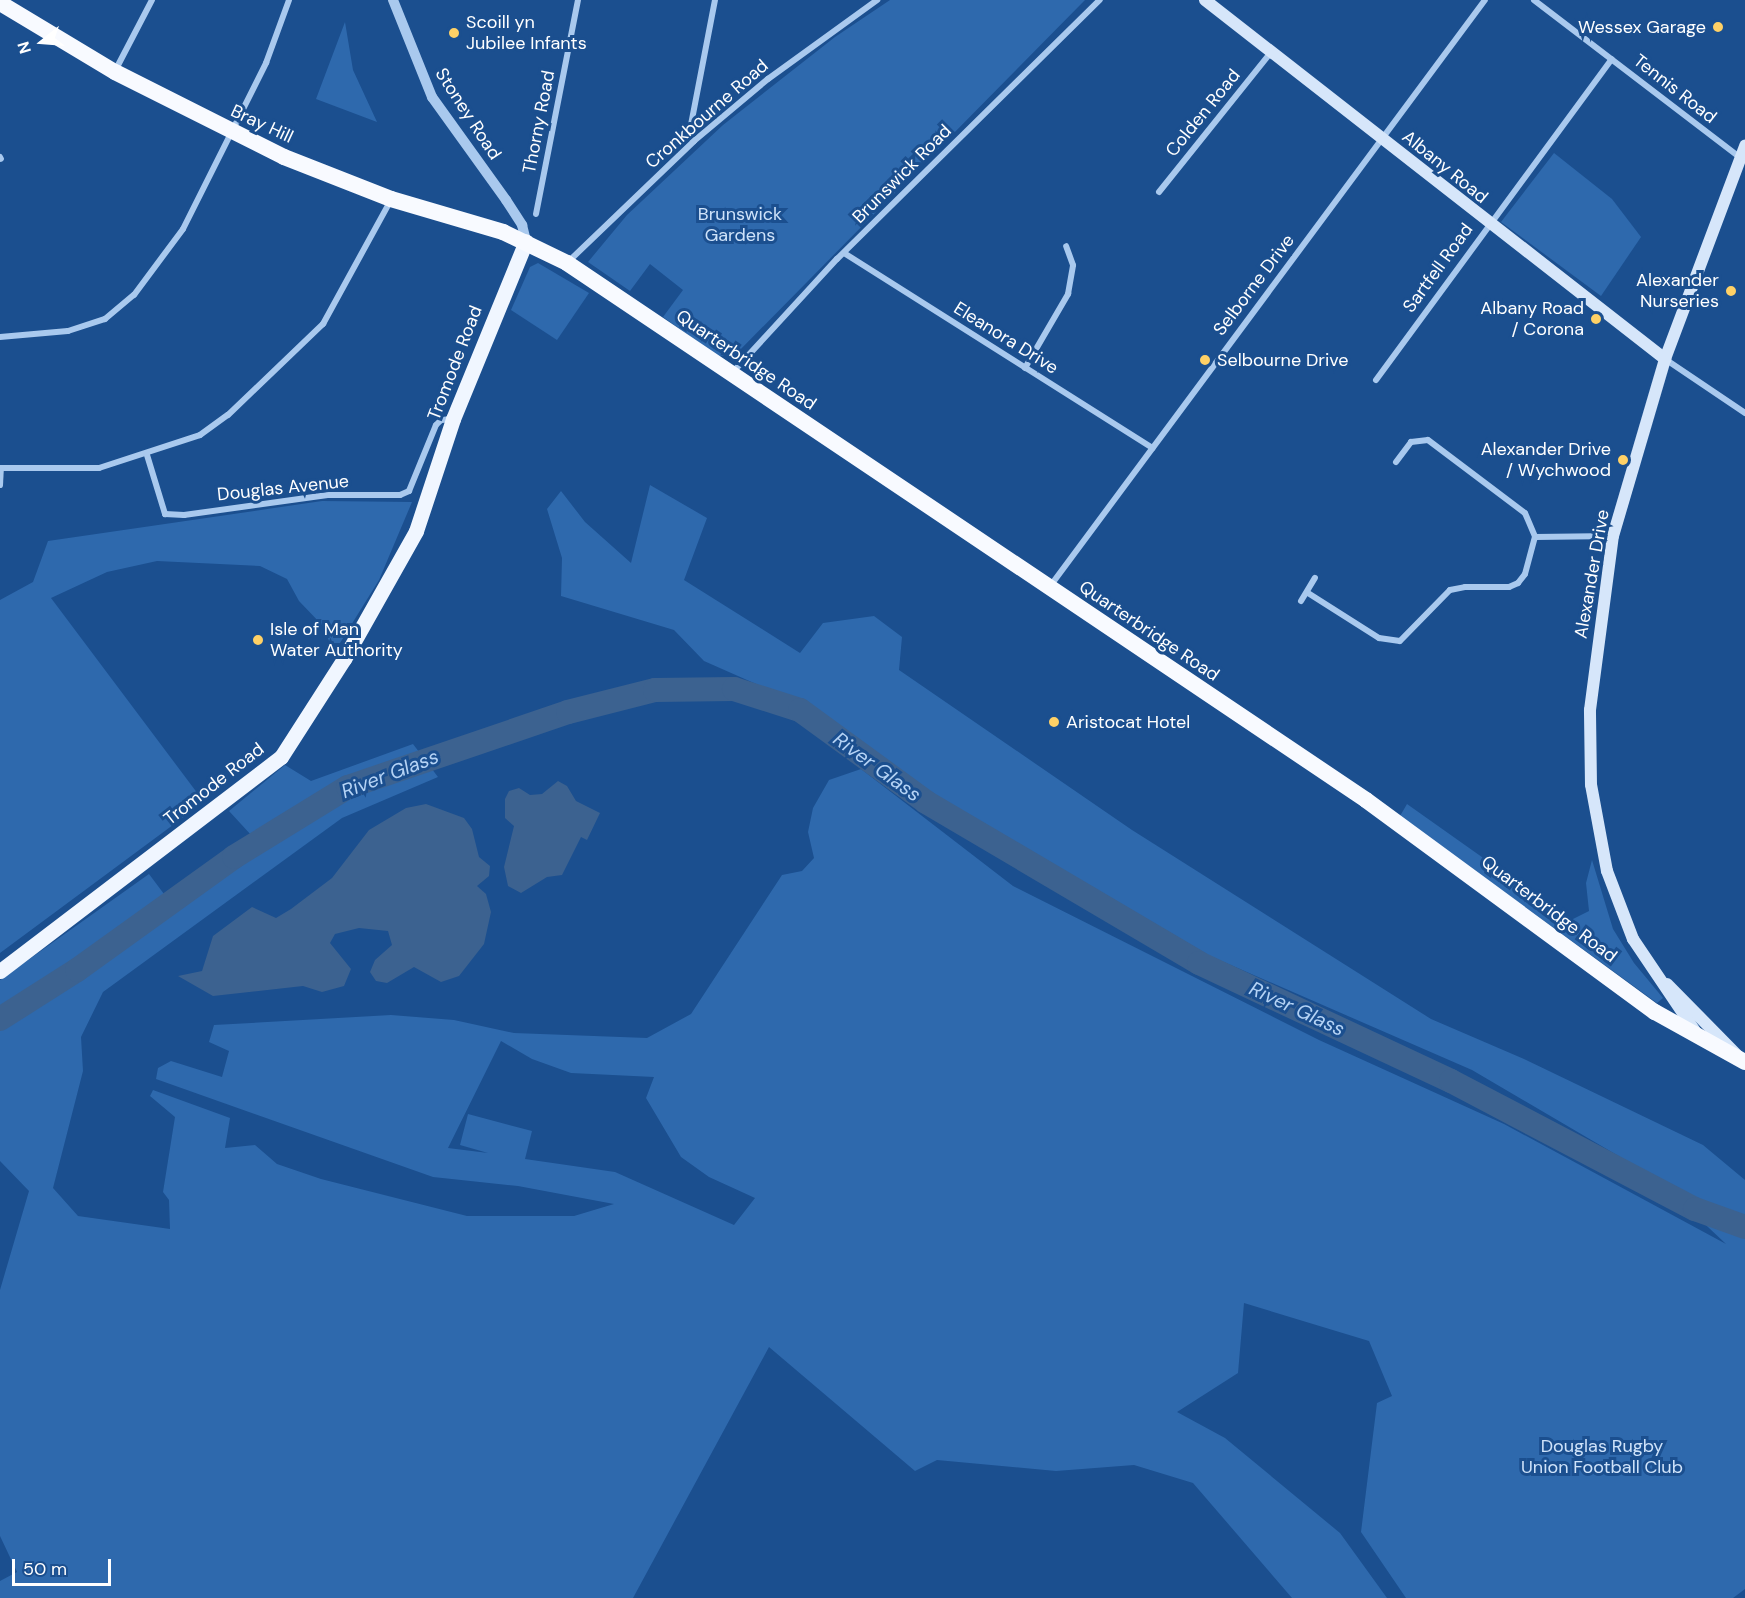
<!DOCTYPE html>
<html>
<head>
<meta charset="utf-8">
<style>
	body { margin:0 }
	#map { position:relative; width:1745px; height:1598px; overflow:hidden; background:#1b4f8f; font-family:"DM Sans",sans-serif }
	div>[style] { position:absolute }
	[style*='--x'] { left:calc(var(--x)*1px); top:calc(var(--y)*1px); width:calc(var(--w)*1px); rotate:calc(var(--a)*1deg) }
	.green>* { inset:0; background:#2e69ad }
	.water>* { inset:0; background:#3c6290 }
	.river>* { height:24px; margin:-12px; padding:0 12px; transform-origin:12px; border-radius:12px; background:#3c6290 }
	.minor>* { height:6px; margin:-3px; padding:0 3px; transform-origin:3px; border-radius:3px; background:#a9c9ee }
	.tertiary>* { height:10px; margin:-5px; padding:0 5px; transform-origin:5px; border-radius:5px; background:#a9c9ee }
	.secondary>* { height:12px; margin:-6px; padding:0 6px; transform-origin:6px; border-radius:6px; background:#d6e6fa }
	.primary>* { height:15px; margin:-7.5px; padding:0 7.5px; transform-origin:7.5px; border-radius:7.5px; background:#f0f6ff }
	.trunk>* { height:16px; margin:-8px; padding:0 8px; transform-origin:8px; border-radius:8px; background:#f8faff }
	.dots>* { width:16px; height:16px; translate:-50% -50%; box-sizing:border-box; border:3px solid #1b4f8f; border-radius:50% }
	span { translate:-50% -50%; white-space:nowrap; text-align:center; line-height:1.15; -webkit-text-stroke:6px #1b4f8f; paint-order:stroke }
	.poi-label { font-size:18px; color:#fff }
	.left { translate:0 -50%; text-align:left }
	.right { translate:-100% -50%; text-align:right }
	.street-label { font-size:18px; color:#fff }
	.park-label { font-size:18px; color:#cfe3fa }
	.water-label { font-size:20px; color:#b5d3f5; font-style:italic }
	.north { position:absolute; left:12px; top:12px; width:60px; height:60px; -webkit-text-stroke:4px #1b4f8f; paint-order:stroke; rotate:253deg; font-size:16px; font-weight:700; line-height:24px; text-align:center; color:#fff }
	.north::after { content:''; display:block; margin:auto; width:21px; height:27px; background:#fff; clip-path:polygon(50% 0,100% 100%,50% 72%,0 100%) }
	.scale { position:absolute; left:12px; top:1559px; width:99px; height:27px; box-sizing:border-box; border:3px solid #fff; border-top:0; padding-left:8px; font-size:18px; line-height:21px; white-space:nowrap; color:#fff; -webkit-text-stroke:4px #1b4f8f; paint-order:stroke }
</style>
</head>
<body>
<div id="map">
	<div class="green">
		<div style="clip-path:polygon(890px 0,1085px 0,736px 354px,718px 356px,663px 317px,683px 290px,650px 264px,630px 291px,588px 262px,627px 215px,723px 125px,835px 37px)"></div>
		<div style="clip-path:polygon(345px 22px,353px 70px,377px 122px,316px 99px)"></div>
		<div style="clip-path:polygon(1554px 153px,1612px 199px,1641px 237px,1601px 296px,1501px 222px)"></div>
		<div style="clip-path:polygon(538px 263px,589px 293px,557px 340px,511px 310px,530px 267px)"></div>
		<div style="clip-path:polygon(evenodd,650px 485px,707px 518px,684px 580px,800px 653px,823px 623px,874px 616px,902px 637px,899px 670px,1132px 830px,1431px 1019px,1524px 1059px,1703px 1145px,1745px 1180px,1745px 1589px,1733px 1598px,1406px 1598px,1361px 1532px,1377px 1403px,1392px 1396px,1369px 1341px,1244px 1303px,1238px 1373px,1177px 1412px,1225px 1438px,1340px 1533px,1387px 1598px,1292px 1598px,1193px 1483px,1134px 1465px,1056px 1471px,937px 1460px,915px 1471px,769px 1347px,633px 1598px,0 1598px,0 1581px,17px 1572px,0 1536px,0 1290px,29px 1191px,0 1161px,0 980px,149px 874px,167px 898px,252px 836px,229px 811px,285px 765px,311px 781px,413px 744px,438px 777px,342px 818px,103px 992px,81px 1037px,83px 1071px,53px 1188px,78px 1216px,170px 1229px,169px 1200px,163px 1192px,175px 1117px,150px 1096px,153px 1090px,230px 1118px,225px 1148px,255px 1145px,277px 1164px,321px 1179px,467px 1216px,574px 1216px,614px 1204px,518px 1186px,433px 1177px,156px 1079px,158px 1068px,171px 1061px,222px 1077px,229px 1051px,209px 1042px,214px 1025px,391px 1015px,454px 1020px,514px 1033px,647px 1038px,691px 1014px,782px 875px,802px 871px,814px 858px,808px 832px,813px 808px,829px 780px,861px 769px,1013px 886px,1319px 1040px,1504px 1124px,1726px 1244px,1656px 1178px,1472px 1070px,1210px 956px,937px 796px,806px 706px,704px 661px,674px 630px,561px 596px,562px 558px,547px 509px,561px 491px,585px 522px,631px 563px,650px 485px,501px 1041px,532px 1059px,571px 1073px,654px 1077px,646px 1098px,681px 1157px,709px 1177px,755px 1198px,734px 1225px,615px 1172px,525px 1159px,532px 1131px,468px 1114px,460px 1145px,488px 1153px,448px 1148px,501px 1041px)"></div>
		<div style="clip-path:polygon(322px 501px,412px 502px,379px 580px,340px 643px,330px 643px,322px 625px,299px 601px,287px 579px,260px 566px,157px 561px,107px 572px,51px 598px,204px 802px,0 953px,0 600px,33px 582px,48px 541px)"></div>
		<div style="clip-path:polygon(1407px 804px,1571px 920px,1589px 911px,1586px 883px,1592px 860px,1613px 929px,1634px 963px,1663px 998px,1657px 1003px,1400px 816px)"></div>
	</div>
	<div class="water">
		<div style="clip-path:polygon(558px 781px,567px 786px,576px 801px,600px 813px,587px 840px,581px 837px,562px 875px,547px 877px,521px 893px,508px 886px,504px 867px,514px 826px,505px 818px,505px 799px,509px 791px,519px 788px,530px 795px,542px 794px)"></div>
		<div style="clip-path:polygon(426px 804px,464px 818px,472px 829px,479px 857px,490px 866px,489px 876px,477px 886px,486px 894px,491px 912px,484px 944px,459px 976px,441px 982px,414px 967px,387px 983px,376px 981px,370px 972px,375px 960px,392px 945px,388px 931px,359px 928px,335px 934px,330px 943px,351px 969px,344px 986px,322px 992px,303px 986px,213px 996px,178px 976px,202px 971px,213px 936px,252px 907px,276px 918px,291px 909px,332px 878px,369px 830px,406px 808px)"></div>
	</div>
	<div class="river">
		<div style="--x:0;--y:1019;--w:91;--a:-32.5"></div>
		<div style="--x:77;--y:970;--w:193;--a:-35.7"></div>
		<div style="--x:234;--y:857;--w:134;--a:-31.6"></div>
		<div style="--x:348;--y:787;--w:232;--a:-18.8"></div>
		<div style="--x:568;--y:712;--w:90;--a:-14.2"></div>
		<div style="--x:655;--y:690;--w:79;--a:-0.7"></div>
		<div style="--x:734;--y:689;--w:69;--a:17.7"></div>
		<div style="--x:800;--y:710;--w:156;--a:36.1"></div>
		<div style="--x:926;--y:802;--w:317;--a:30.5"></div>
		<div style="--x:1199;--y:963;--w:278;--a:25.1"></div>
		<div style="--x:1451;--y:1081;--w:276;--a:27.7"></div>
		<div style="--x:1695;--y:1209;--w:53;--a:19.8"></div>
	</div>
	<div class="minor">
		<div style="--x:1534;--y:0;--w:260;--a:37.4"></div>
		<div style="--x:115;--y:71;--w:80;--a:-62.5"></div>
		<div style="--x:694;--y:141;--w:8;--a:-130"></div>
		<div style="--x:689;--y:135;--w:137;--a:-79.1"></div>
		<div style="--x:0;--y:157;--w:2;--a:63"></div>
		<div style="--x:1159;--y:192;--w:179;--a:-51.3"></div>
		<div style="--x:536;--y:214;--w:218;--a:-78.9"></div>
		<div style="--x:844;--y:253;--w:365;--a:32.3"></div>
		<div style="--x:569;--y:261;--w:173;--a:-43.8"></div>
		<div style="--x:694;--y:141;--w:97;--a:-40"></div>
		<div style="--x:768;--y:79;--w:135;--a:-35.9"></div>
		<div style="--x:0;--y:337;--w:68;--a:-5"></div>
		<div style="--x:68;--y:331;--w:39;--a:-18"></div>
		<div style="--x:105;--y:319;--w:38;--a:-40"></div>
		<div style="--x:134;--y:295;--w:82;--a:-53.4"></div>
		<div style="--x:183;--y:229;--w:186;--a:-63.4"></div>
		<div style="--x:266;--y:63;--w:67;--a:-69.9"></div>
		<div style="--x:1665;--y:359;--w:97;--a:34"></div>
		<div style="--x:1025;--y:368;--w:86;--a:-59.8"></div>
		<div style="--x:1068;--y:294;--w:29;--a:-80"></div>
		<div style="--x:1073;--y:265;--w:20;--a:-110"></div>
		<div style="--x:732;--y:373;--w:155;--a:-47.4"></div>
		<div style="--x:837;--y:259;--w:369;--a:-44.6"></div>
		<div style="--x:1376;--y:380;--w:398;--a:-53.7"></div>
		<div style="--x:147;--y:455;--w:62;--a:73"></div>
		<div style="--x:165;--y:514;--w:19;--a:3"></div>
		<div style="--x:184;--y:515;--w:145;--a:-7.9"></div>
		<div style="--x:328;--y:495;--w:72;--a:0"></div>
		<div style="--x:400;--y:495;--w:10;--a:-24"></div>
		<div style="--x:409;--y:491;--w:71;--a:-67.8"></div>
		<div style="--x:436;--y:425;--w:7;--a:-45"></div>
		<div style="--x:441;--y:420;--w:12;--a:-5"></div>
		<div style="--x:1396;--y:462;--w:25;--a:-53"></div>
		<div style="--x:1411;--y:442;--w:17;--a:-7"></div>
		<div style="--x:1428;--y:440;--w:121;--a:37"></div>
		<div style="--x:1525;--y:513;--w:26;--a:67"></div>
		<div style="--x:0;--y:468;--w:99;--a:0"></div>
		<div style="--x:99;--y:468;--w:106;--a:-18.1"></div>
		<div style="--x:200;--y:435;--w:34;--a:-36"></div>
		<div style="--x:228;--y:415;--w:132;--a:-43.8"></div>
		<div style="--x:323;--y:324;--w:141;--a:-61.3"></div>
		<div style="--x:0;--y:485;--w:17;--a:-87"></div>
		<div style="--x:1051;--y:585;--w:728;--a:-53.43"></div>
		<div style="--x:1308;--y:593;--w:84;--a:32.4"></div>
		<div style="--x:1379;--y:638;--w:21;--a:8"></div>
		<div style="--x:1400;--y:641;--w:71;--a:-45.6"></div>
		<div style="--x:1450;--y:590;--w:15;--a:-11"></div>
		<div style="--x:1465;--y:587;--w:44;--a:0"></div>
		<div style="--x:1509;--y:587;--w:10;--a:-24"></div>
		<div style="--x:1518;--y:583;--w:11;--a:-52"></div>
		<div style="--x:1525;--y:574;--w:38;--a:-75"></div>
		<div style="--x:1535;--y:537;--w:78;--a:-0.7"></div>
		<div style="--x:1301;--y:601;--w:27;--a:-59"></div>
	</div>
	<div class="tertiary">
		<div style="--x:393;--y:0;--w:105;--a:68.1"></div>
		<div style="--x:432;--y:97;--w:127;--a:54.3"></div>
		<div style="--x:506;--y:200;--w:30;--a:57"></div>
		<div style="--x:522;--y:225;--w:16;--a:76"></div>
	</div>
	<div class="secondary">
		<div style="--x:1205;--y:0;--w:584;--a:37.97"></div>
		<div style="--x:1667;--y:984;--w:103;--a:45.4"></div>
		<div style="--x:1695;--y:1031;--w:111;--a:-124"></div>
		<div style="--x:1633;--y:939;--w:73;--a:-110.9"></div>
		<div style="--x:1607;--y:871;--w:87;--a:-100.5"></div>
		<div style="--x:1591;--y:785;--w:75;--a:-90.8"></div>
		<div style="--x:1590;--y:710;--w:176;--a:-82.5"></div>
		<div style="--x:1613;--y:536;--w:184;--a:-73.6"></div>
		<div style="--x:1665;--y:359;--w:228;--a:-69.4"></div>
	</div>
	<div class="primary">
		<div style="--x:0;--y:971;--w:353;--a:-37.3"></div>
		<div style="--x:281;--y:757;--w:117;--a:-57.3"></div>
		<div style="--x:344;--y:659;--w:147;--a:-60.6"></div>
		<div style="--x:416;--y:531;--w:118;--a:-71.7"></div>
		<div style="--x:453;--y:419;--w:192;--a:-67.7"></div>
	</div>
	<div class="trunk">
		<div style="--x:0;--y:3;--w:134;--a:31"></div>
		<div style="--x:115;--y:72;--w:189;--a:26.7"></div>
		<div style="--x:284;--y:157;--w:115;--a:21.4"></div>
		<div style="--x:391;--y:199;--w:117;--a:16.4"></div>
		<div style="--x:503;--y:232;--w:71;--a:25.8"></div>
		<div style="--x:567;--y:263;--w:963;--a:33.9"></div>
		<div style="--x:1366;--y:800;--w:358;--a:36.3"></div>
		<div style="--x:1655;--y:1012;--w:103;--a:29.1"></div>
	</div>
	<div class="dots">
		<div style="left:1718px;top:27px;background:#ffd166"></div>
		<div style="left:454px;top:33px;background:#ffd166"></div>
		<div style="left:1731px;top:291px;background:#ffd166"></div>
		<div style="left:1596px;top:319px;background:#ffd166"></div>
		<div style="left:1205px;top:360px;background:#ffd166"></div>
		<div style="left:1623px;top:460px;background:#ffd166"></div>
		<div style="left:258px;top:640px;background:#ffd166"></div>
		<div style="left:1054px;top:722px;background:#ffd166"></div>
	</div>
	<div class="poi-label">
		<span class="left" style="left:466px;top:33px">Scoill yn<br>Jubilee Infants</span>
		<span class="right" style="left:1706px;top:27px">Wessex Garage</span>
		<span class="right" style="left:1719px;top:291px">Alexander<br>Nurseries</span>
		<span class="right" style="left:1584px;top:319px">Albany Road<br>/ Corona</span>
		<span class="left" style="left:1217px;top:360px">Selbourne Drive</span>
		<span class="right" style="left:1611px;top:460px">Alexander Drive<br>/ Wychwood</span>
		<span class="left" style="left:270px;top:640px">Isle of Man<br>Water Authority</span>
		<span class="left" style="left:1066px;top:722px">Aristocat Hotel</span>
	</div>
	<div class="street-label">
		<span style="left:1675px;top:89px;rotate:38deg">Tennis Road</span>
		<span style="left:1203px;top:113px;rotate:-51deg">Colden Road</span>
		<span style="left:468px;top:114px;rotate:57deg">Stoney Road</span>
		<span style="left:707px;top:114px;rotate:-41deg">Cronkbourne Road</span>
		<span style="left:539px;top:122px;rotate:-79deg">Thorny Road</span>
		<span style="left:262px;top:124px;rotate:25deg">Bray Hill</span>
		<span style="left:1445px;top:167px;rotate:39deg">Albany Road</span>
		<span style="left:902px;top:174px;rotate:-45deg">Brunswick Road</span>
		<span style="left:1438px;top:268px;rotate:-54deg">Sartfell Road</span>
		<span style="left:1254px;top:285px;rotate:-53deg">Selborne Drive</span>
		<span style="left:1006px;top:338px;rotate:32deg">Eleanora Drive</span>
		<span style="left:746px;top:360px;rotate:34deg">Quarterbridge Road</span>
		<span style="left:455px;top:363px;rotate:-69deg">Tromode Road</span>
		<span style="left:283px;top:488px;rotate:-6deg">Douglas Avenue</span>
		<span style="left:1592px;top:574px;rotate:-80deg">Alexander Drive</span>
		<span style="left:1149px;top:631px;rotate:34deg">Quarterbridge Road</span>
		<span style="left:214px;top:784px;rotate:-38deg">Tromode Road</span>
		<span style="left:1549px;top:909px;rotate:37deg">Quarterbridge Road</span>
	</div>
	<div class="park-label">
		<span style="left:740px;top:225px">Brunswick<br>Gardens</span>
		<span style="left:1602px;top:1457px">Douglas Rugby<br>Union Football Club</span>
	</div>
	<div class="water-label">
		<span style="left:877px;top:767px;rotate:36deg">River Glass</span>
		<span style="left:390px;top:774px;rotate:-21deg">River Glass</span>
		<span style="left:1297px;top:1009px;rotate:25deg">River Glass</span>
	</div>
	<div class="north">N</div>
	<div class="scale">50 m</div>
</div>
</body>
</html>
